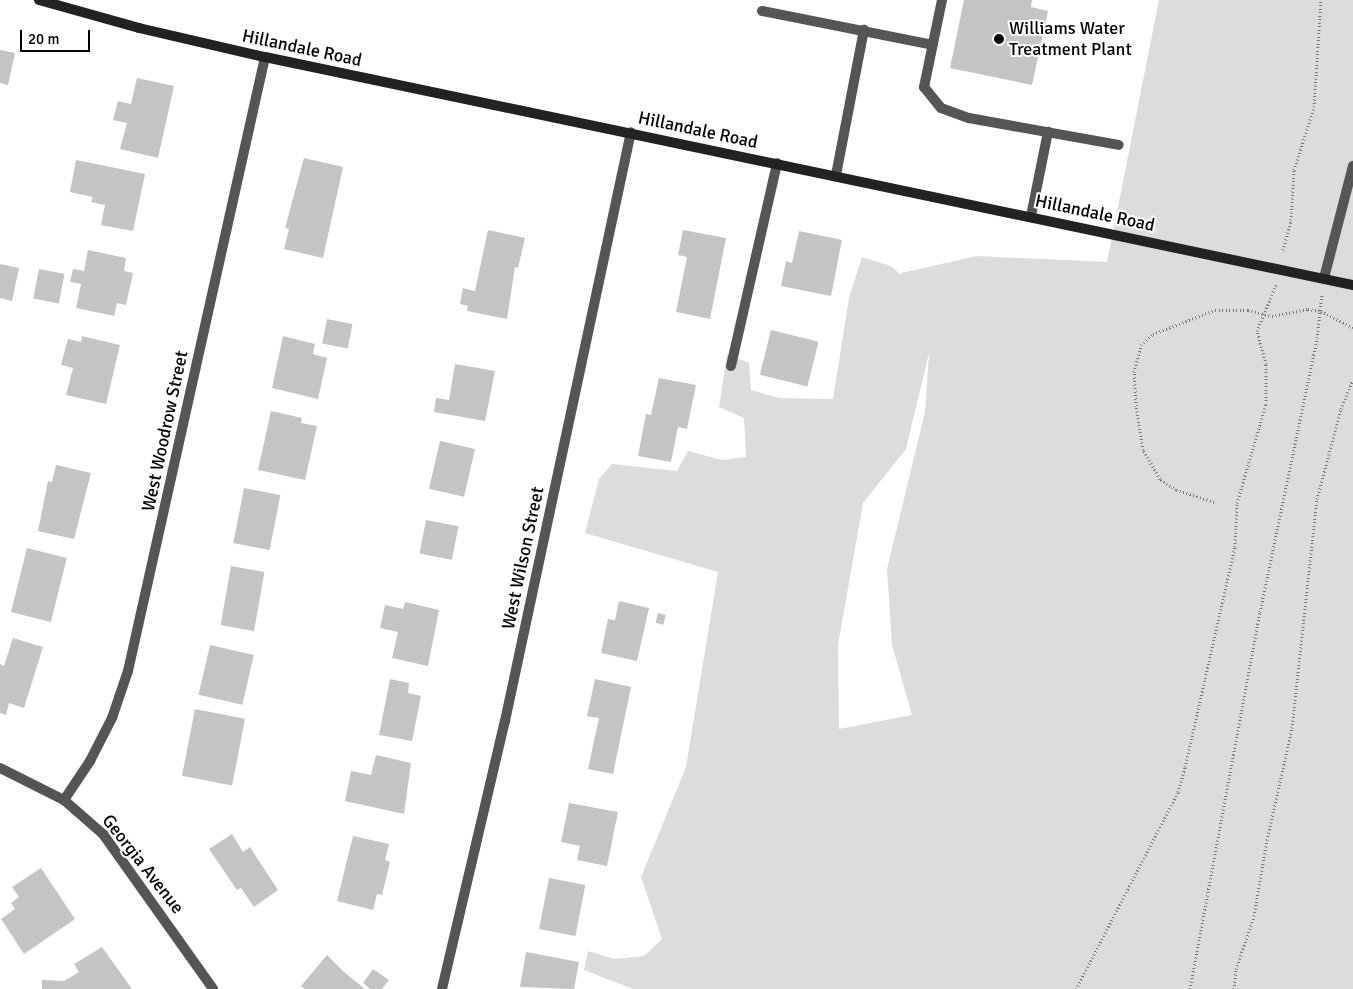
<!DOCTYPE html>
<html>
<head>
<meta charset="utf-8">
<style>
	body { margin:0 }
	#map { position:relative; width:1353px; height:989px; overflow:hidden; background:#fff; font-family:Signika,sans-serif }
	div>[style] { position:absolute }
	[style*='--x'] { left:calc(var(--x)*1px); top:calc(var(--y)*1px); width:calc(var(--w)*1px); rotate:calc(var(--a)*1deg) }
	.green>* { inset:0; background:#dcdcdc }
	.building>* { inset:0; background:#c4c4c4; transform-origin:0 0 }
	.path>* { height:3px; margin-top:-1.5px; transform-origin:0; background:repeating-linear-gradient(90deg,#777 0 1px,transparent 0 3.5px) }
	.service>* { height:10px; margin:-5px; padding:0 5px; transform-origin:5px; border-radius:5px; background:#555 }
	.minor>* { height:10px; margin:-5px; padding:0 5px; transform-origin:5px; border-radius:5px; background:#555 }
	.secondary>* { height:10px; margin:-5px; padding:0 5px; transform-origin:5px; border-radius:5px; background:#222 }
	.dots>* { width:14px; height:14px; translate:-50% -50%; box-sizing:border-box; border:2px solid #fff; border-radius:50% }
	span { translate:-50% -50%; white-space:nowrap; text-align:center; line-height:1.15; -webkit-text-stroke:4px #fff; paint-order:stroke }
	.poi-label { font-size:18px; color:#000 }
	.left { translate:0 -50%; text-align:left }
	.street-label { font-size:18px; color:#000 }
	.scale { position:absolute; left:20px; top:30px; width:70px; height:22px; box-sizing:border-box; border:2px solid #000; border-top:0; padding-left:6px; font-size:15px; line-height:18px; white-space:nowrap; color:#000; -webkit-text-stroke:4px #fff; paint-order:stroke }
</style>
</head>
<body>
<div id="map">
	<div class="green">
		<div style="clip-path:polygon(evenodd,1159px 0,1353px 0,1353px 989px,633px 989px,584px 970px,588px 951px,614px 959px,644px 956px,662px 939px,641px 877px,686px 767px,718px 572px,585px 533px,599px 479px,612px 464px,677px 471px,688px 451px,722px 460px,746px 457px,744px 418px,719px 407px,727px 354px,749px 363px,751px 390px,779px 398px,833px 399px,849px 298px,862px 257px,891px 266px,901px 275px,901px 273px,977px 256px,1107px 262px,1159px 0,929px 353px,925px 412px,887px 569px,892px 645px,912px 715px,839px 729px,838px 645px,863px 503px,906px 449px,929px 353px)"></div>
	</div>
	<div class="building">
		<div style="clip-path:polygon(964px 0,1032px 0,1031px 7px,1048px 11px,1032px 85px,950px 68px)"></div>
		<div style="clip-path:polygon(0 50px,15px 53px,8px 85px,0 83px)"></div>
		<div style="clip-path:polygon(137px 78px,174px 86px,158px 158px,120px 149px,127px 123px,113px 120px,118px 101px,131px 104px)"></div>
		<div style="clip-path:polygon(304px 158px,343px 167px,323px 258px,284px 249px,289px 229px,285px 228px)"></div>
		<div style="clip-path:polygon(76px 160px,145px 174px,133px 231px,101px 225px,105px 205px,91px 202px,93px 197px,70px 192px)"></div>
		<div style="clip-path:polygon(488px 230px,525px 238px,518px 268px,515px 267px,507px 319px,467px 311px,468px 306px,460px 304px,463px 288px,475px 291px)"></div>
		<div style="clip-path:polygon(683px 230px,726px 238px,710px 319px,676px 312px,687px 257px,678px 255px)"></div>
		<div style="clip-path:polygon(799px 231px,842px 240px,831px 296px,781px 286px,786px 261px,792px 263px)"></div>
		<div style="clip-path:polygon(88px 250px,126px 258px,124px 271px,133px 273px,126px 305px,117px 303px,114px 316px,76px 308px,81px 284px,70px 282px,73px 269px,84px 271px)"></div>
		<div style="clip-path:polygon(0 264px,19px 268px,12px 301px,0 298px)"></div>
		<div style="left:39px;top:269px;width:26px;height:30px;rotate:11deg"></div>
		<div style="left:327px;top:319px;width:26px;height:25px;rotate:11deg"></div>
		<div style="left:771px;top:330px;width:49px;height:46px;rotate:14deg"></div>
		<div style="clip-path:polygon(82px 336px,120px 345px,106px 404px,66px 395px,73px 368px,61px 365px,68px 339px,81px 342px)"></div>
		<div style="clip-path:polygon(283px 336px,315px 344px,313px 354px,327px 358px,318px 399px,272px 388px)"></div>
		<div style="clip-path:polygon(455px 364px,495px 371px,485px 421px,434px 412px,436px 398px,449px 400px)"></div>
		<div style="clip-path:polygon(659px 378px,696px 385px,687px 429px,678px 427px,671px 462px,638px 456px,646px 414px,651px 415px)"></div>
		<div style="clip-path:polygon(271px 411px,302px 418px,301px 423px,317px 426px,305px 480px,258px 470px)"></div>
		<div style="left:440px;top:441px;width:36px;height:49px;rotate:13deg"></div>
		<div style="clip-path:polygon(56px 465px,91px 473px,74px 539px,38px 531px,48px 481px,52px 482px)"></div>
		<div style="left:244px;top:488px;width:37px;height:56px;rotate:11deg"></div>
		<div style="left:426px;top:520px;width:33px;height:34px;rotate:11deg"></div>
		<div style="left:27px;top:548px;width:41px;height:66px;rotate:14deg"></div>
		<div style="left:231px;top:566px;width:34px;height:60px;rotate:10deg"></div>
		<div style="clip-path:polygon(619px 601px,649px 608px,637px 661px,601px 653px,608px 619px,615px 620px)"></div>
		<div style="clip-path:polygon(405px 602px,439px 610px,428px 666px,392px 658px,398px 632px,380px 628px,385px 605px,403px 609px)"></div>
		<div style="left:658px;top:613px;width:8px;height:10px;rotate:14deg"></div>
		<div style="clip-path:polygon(13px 638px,43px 647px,24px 708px,9px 703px,6px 715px,0 713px,0 664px,4px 666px)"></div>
		<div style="left:210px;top:645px;width:45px;height:51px;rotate:13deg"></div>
		<div style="clip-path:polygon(390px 679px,409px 683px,408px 693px,421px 696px,412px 741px,379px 735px)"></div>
		<div style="clip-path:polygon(595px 679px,631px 687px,613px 774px,588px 769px,599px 718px,587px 716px)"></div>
		<div style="left:195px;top:709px;width:51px;height:68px;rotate:11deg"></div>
		<div style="clip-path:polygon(376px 755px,411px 763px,404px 814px,345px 801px,351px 771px,371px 775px)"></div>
		<div style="clip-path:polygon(569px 803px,618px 812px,607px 866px,577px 860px,580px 846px,561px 842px)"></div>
		<div style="clip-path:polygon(232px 834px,243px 852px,250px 847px,278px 890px,254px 907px,241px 888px,237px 890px,209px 849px)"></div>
		<div style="clip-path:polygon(353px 836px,389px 844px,385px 860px,390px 862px,382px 895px,377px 894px,373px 910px,337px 901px)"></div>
		<div style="clip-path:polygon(41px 868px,75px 919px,24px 954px,1px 919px,15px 909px,11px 903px,19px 897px,12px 887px)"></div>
		<div style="left:549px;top:878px;width:37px;height:52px;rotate:11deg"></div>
		<div style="clip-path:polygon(102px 947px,132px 989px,42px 989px,42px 980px,64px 981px,79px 972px,74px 964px)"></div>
		<div style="clip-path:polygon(526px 952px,579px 962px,574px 989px,520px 987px)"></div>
		<div style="clip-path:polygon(327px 955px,344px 972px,365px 989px,305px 989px,301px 986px)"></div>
		<div style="clip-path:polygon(373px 969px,389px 980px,382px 989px,370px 989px,363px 983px)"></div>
	</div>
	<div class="path">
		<div style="--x:1283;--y:250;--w:31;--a:-75"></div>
		<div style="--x:1291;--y:220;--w:50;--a:-86.6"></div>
		<div style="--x:1294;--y:170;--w:66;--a:-72.4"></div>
		<div style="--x:1314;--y:107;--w:107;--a:-86.3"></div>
		<div style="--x:1214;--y:502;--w:40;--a:-162"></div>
		<div style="--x:1176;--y:490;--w:19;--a:-145"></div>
		<div style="--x:1160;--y:479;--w:34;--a:-120"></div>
		<div style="--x:1143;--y:450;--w:45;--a:-99"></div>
		<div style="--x:1136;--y:406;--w:34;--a:-93"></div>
		<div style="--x:1134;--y:372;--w:28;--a:-75"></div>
		<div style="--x:1141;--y:345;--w:16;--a:-43"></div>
		<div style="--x:1153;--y:334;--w:66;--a:-21.2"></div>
		<div style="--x:1215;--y:310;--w:33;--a:0"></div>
		<div style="--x:1248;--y:310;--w:25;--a:14"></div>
		<div style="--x:1272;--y:316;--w:37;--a:-11"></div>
		<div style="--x:1308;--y:309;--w:13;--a:9"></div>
		<div style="--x:1321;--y:311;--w:36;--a:28"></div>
		<div style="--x:1076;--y:989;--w:222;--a:-62.6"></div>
		<div style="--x:1178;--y:792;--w:26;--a:-74"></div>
		<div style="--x:1185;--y:767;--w:226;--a:-77.2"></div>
		<div style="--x:1235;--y:547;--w:44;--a:-87.4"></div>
		<div style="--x:1237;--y:503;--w:103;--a:-73.7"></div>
		<div style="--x:1266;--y:404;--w:40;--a:-90"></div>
		<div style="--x:1266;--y:364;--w:34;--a:-105"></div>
		<div style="--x:1257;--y:331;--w:50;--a:-67.6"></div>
		<div style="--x:1190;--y:989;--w:383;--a:-79.5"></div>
		<div style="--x:1260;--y:612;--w:280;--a:-78.2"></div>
		<div style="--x:1317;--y:338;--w:43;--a:-83.4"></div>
		<div style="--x:1234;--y:989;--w:20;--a:-84"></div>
		<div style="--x:1236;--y:969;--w:56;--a:-71.2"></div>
		<div style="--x:1254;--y:916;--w:77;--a:-80.3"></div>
		<div style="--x:1267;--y:840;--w:115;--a:-77.4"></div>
		<div style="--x:1292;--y:728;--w:230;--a:-83.8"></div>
		<div style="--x:1317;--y:499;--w:93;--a:-75.1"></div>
		<div style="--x:1341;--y:409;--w:31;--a:-68"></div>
	</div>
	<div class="service">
		<div style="--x:942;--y:0;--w:89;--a:101.7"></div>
		<div style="--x:924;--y:87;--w:27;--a:51"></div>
		<div style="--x:941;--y:108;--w:30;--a:20"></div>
		<div style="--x:969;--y:118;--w:152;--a:10.2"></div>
		<div style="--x:762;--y:11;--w:174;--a:11.2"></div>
		<div style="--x:836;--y:175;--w:148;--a:-79.1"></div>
		<div style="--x:1031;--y:216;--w:86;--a:-78.6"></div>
		<div style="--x:731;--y:366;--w:208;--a:-77.2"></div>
	</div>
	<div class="minor">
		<div style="--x:1324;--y:278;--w:116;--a:-75.5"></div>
		<div style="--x:0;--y:768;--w:72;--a:26.6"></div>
		<div style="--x:64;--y:800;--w:52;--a:41.1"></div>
		<div style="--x:103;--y:834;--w:190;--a:54.6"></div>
		<div style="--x:64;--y:800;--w:47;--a:-56.3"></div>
		<div style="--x:90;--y:761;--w:48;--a:-62.9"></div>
		<div style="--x:112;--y:718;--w:50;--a:-71.2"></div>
		<div style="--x:128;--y:671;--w:629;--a:-77.42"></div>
		<div style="--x:442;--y:989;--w:275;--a:-76.8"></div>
		<div style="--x:505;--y:721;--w:602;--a:-77.93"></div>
	</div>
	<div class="secondary">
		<div style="--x:39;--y:0;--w:104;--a:15.6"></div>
		<div style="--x:139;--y:28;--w:129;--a:13"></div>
		<div style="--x:265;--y:57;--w:1112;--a:11.84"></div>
	</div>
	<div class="dots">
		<div style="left:999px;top:39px;background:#000"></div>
	</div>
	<div class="poi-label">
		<span class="left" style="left:1009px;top:39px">Williams Water<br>Treatment Plant</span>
	</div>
	<div class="street-label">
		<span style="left:302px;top:48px;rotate:12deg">Hillandale Road</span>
		<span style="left:698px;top:130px;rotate:12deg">Hillandale Road</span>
		<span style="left:1095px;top:213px;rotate:12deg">Hillandale Road</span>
		<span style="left:165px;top:431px;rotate:-78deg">West Woodrow Street</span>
		<span style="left:523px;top:558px;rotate:-78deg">West Wilson Street</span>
		<span style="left:143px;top:864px;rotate:52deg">Georgia Avenue</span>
	</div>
	<div class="scale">20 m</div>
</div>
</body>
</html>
